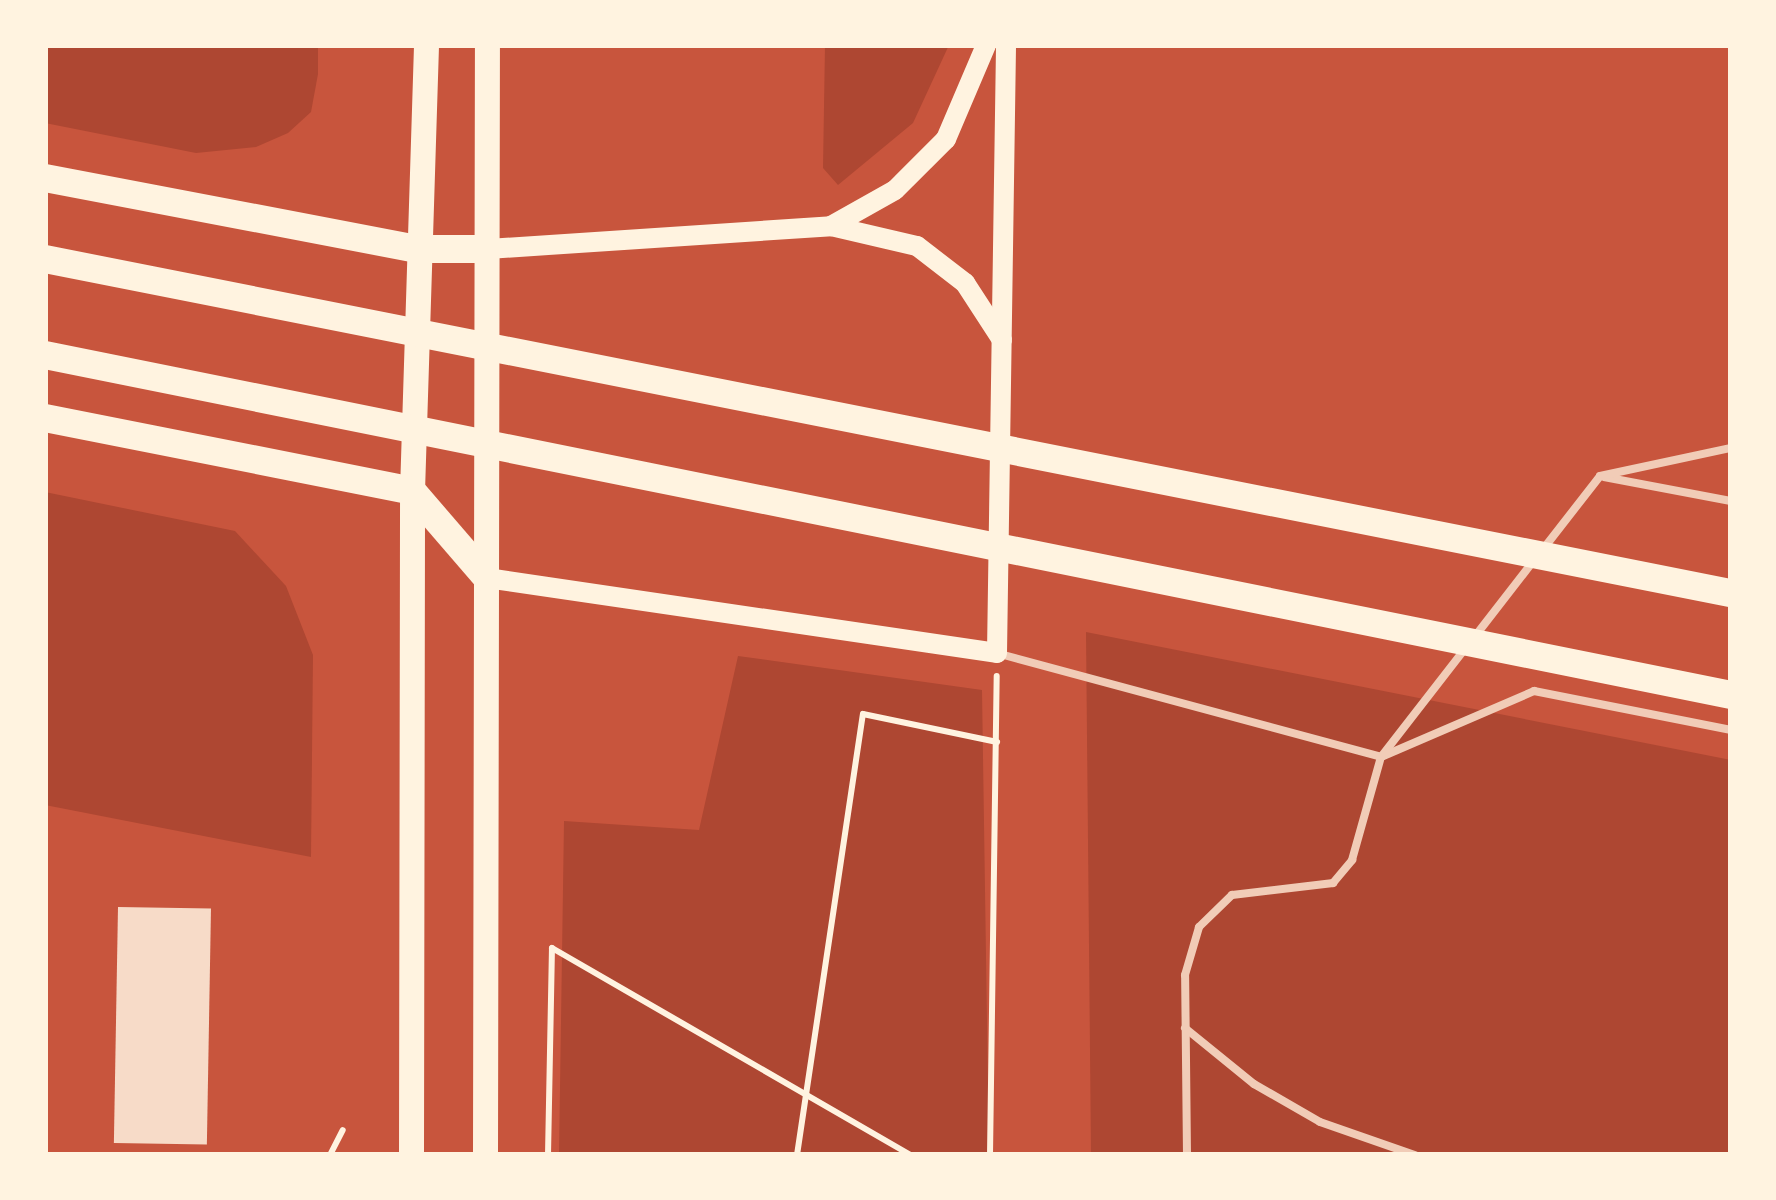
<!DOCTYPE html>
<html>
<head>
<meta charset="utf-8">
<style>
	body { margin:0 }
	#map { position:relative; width:1776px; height:1200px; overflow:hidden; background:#c8553d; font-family:Arial,sans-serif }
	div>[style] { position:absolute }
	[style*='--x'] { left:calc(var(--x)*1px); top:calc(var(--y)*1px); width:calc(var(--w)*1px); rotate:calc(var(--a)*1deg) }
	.green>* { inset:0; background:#ae4732 }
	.building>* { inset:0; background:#f7dbc8; transform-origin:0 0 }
	.path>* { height:6px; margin:-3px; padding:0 3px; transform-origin:3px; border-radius:3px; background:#fff3e0 }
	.service>* { height:8px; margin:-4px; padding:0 4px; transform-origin:4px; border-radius:4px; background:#f1ccb7 }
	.secondary>* { height:20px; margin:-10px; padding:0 10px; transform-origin:10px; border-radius:10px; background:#fff3e0 }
	.primary>* { height:25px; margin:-12.5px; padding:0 12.5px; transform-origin:12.5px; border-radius:12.5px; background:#fff3e0 }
	.trunk>* { height:28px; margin:-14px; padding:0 14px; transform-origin:14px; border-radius:14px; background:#fff3e0 }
	span { translate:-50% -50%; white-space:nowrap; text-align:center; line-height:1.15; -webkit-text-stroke:8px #fff3e0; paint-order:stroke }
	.frame { position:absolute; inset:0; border:48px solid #fff3e0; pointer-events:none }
</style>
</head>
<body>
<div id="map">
	<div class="green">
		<div style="clip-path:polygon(45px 45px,318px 45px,318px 74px,311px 112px,288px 133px,256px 147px,196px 153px,45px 123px)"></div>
		<div style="clip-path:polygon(825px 45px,949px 45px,913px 123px,838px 185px,823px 168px)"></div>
		<div style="clip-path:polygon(45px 492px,235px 531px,286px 586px,313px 655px,311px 857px,45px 805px)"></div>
		<div style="clip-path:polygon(1086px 632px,1731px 760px,1731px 1155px,1091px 1155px)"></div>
		<div style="clip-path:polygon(738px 656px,982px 690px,989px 1155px,559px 1155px,564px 821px,699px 830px)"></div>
	</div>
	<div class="building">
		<div style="left:118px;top:907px;width:93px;height:236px;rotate:1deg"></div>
	</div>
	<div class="path">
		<div style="--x:330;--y:1155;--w:28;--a:-63"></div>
		<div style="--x:548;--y:1155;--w:207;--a:-88.9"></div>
		<div style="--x:552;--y:948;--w:414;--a:30"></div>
		<div style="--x:797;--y:1155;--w:446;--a:-81.5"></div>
		<div style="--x:863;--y:714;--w:137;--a:11.8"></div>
		<div style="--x:990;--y:1155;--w:479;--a:-89.2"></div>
	</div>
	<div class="service">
		<div style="--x:1604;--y:477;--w:129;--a:10.7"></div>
		<div style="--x:1544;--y:548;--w:91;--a:-52.1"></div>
		<div style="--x:1600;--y:476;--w:134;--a:-12.1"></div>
		<div style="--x:1476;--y:635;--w:96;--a:-52.2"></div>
		<div style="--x:1000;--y:654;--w:395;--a:15.1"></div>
		<div style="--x:1381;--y:757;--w:135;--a:-52.2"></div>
		<div style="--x:1185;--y:1028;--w:89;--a:39.1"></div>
		<div style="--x:1254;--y:1084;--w:76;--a:29.9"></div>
		<div style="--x:1320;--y:1122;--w:101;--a:19.2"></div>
		<div style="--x:1187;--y:1155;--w:180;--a:-90.6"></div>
		<div style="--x:1185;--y:975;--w:50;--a:-73.7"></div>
		<div style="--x:1199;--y:927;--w:46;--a:-44.1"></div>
		<div style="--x:1232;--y:895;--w:102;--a:-6.8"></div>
		<div style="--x:1333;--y:883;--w:30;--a:-50"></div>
		<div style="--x:1352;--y:860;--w:107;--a:-74.3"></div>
		<div style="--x:1381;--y:757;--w:167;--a:-23.3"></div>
		<div style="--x:1534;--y:691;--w:201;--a:11.2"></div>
	</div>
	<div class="secondary">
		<div style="--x:831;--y:226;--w:88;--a:13.1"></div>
		<div style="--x:917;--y:246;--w:61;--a:37.6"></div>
		<div style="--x:965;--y:283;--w:68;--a:57"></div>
		<div style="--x:488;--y:249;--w:344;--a:-3.8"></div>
		<div style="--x:831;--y:226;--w:73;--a:-29.4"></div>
		<div style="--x:895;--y:190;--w:72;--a:-45"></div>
		<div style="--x:946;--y:139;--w:102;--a:-66.9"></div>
		<div style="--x:487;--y:578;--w:515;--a:8.37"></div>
		<div style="--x:997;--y:653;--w:608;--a:-89.15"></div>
	</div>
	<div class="primary">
		<div style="--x:411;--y:1155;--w:664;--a:-89.91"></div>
		<div style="--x:412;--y:491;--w:446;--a:-88.2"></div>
		<div style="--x:485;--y:1155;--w:1110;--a:-89.9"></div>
	</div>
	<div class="trunk">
		<div style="--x:45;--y:178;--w:380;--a:10.8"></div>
		<div style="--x:418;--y:249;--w:70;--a:0"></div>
		<div style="--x:45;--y:259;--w:1719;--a:11.21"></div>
		<div style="--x:45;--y:355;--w:1720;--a:11.4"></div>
		<div style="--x:45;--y:418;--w:374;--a:11.2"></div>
		<div style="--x:412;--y:491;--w:115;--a:49.2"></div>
	</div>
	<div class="frame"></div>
</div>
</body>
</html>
